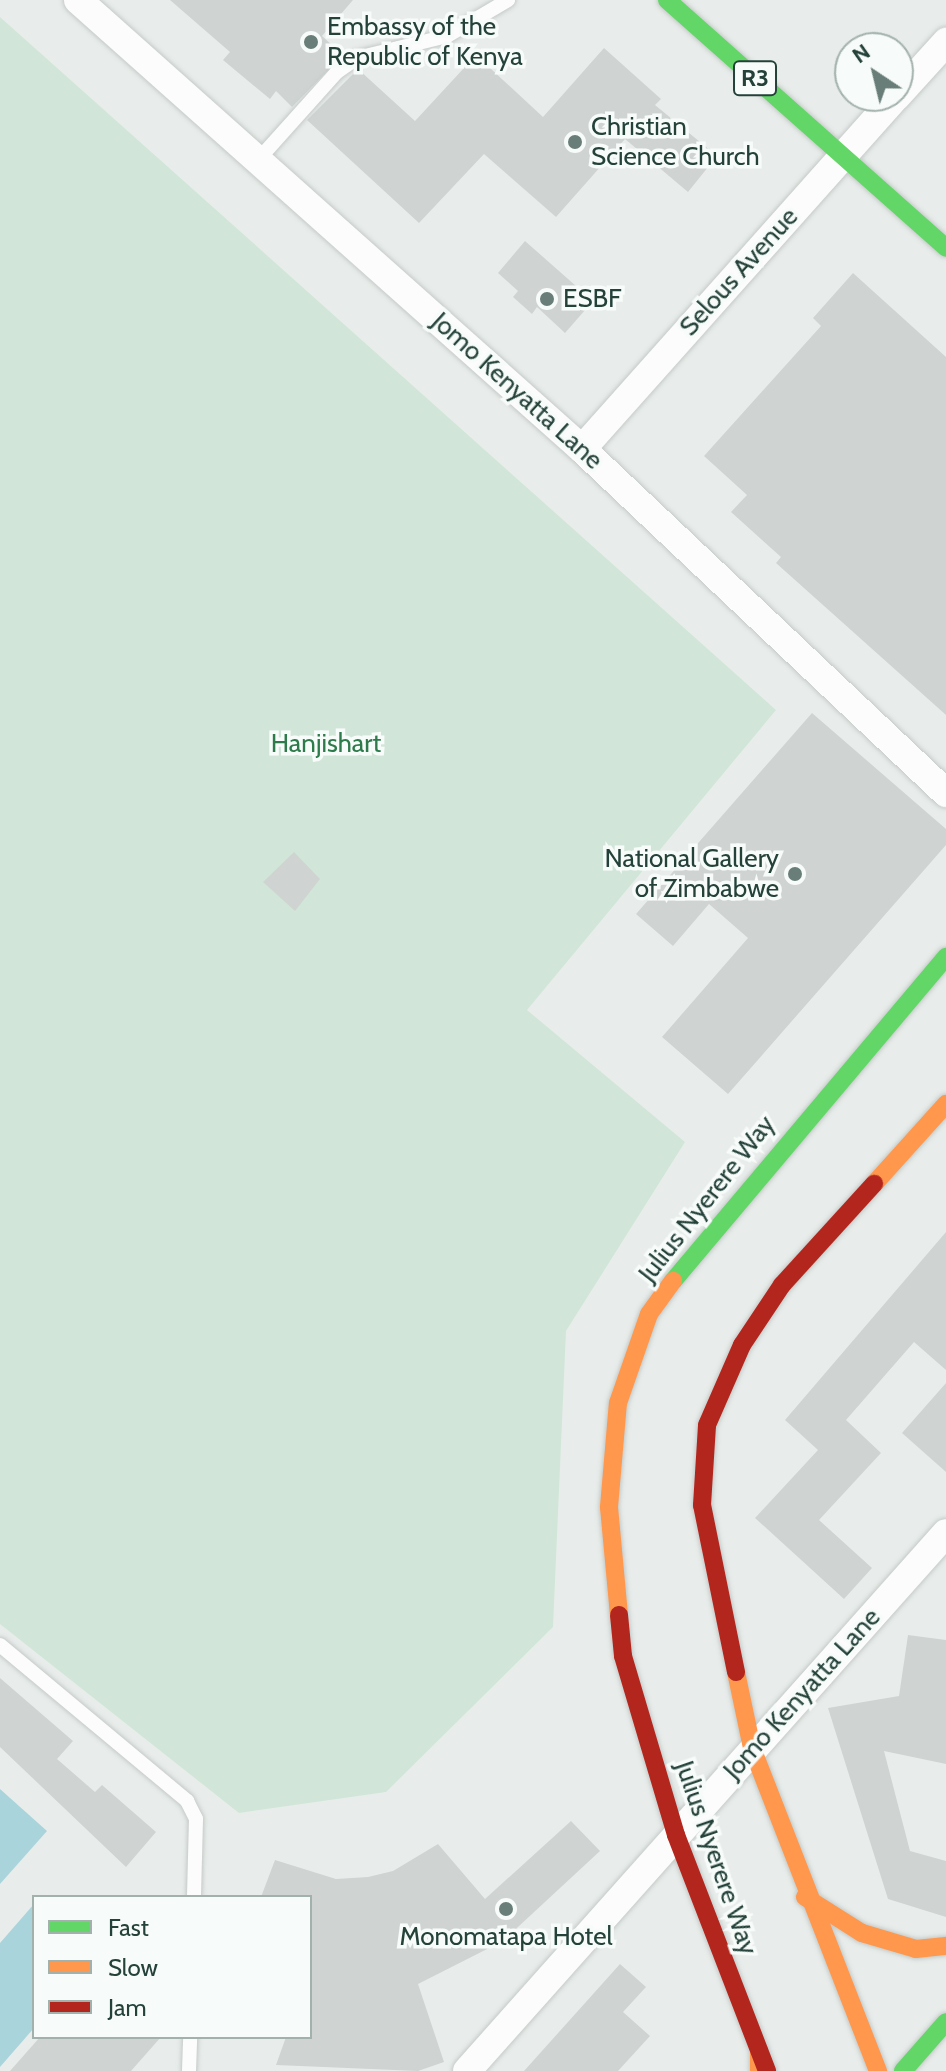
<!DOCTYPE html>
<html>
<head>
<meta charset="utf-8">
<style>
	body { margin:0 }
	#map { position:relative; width:946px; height:2071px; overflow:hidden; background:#e8edeb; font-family:Cabin,sans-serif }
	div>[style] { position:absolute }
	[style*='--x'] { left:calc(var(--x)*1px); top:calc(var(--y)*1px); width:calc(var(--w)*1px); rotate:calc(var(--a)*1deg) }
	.green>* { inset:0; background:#d1e6d8 }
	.water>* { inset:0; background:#a9d4db }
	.building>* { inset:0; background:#cfd4d2 }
	.roads { filter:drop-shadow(0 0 2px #c5cac8) drop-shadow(0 0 2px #c5cac8) }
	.lane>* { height:14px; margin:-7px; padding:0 7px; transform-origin:7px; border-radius:7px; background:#fcfcfc }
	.street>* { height:28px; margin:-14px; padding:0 14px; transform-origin:14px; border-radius:14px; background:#fcfcfc }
	.fast>* { height:18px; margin:-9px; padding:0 9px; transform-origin:9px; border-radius:9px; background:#63d668 }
	.slow>* { height:18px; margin:-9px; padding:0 9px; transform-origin:9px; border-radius:9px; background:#ff974d }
	.jam>* { height:18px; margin:-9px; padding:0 9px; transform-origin:9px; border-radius:9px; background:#b3261e }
	.dots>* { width:22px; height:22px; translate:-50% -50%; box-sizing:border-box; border:4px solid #f7fbf9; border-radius:50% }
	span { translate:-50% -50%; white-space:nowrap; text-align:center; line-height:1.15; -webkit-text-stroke:7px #f7fbf9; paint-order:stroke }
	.shield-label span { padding:2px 6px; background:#f7fbf9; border:2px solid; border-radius:6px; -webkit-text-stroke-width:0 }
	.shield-label { font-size:24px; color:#24423a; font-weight:700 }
	.poi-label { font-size:26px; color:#24423a }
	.left { translate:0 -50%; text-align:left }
	.right { translate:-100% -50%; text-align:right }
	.street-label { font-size:26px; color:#24423a }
	.park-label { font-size:26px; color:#2d7a4b }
	.legend { position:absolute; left:32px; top:1895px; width:280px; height:144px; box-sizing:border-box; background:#f7fbf9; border:2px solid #a3b1ad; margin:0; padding:10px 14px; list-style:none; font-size:24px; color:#24423a }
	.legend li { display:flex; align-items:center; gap:16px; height:40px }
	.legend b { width:40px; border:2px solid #a3b1ad }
	.north { position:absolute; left:834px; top:32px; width:80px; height:80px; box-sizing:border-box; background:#f7fbf9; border:2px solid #a3b1ad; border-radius:50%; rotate:325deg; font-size:22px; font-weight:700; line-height:32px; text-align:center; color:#24423a }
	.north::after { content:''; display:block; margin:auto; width:28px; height:36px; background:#697e78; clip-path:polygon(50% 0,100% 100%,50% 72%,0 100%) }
</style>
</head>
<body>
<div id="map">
	<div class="green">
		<div style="clip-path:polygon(0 17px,776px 710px,527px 1010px,685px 1142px,566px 1331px,553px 1627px,386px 1792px,239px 1813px,0 1624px)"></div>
	</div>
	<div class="water">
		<div style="clip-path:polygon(0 1789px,47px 1831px,0 1884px)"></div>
		<div style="clip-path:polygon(34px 1904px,34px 2028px,0 2067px,0 1943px)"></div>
	</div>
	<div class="building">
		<div style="clip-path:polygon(170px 0,353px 0,322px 36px,343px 55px,292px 107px,276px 91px,270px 99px,223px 60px,230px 52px)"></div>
		<div style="clip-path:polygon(604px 48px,661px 99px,655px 105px,717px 156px,688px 192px,625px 139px,556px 217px,484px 154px,419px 223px,307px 120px,358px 69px,415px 121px,476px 55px,543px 117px)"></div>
		<div style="clip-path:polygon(525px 241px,593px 301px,565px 333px,537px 307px,532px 314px,513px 297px,518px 291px,498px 273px)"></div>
		<div style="clip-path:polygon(853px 273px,946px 357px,946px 715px,776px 563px,781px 557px,731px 512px,747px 495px,704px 456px,821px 326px,813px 318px)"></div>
		<div style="clip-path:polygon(812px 713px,946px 829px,946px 845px,728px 1094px,662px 1037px,748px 938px,709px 904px,673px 946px,636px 914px)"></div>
		<div style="clip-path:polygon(294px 852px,320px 879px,295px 911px,263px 882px)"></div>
		<div style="clip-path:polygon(946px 1232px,946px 1370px,914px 1342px,846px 1420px,881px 1453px,819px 1520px,872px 1568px,844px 1599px,755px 1518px,818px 1450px,785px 1420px)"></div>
		<div style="clip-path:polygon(946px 1383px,946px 1472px,902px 1433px)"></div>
		<div style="clip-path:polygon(908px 1635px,946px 1640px,946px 1764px,884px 1751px,910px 1851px,946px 1861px,946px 1917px,888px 1899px,828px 1708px,899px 1696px)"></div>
		<div style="clip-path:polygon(0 1678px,73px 1741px,57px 1759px,95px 1792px,102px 1785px,156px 1832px,126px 1867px,0 1747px)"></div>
		<div style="clip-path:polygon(571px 1821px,600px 1851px,503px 1941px,418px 1984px,444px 2062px,418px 2071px,276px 2065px,286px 2037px,310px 2037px,310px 1897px,261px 1897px,275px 1860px,336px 1879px,368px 1877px,393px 1871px,438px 1844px,485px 1899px)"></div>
		<div style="clip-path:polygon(620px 1964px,646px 1987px,623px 2012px,650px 2036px,618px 2071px,524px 2071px)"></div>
		<div style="clip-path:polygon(40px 2037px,161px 2037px,131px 2071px,10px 2071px)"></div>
	</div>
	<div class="roads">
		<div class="lane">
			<div style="--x:258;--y:160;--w:118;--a:-48.1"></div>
			<div style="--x:337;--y:72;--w:24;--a:-35"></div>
			<div style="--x:357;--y:58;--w:93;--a:-13.7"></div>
			<div style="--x:447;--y:36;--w:71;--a:-30.5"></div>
			<div style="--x:0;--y:1645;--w:244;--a:39.8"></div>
			<div style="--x:187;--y:1801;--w:20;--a:63"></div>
			<div style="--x:196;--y:1819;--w:78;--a:91.5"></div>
			<div style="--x:189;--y:2071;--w:34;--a:-88"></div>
		</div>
		<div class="street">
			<div style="--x:78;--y:0;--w:675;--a:41.7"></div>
			<div style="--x:582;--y:449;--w:501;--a:43.38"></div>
			<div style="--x:898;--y:95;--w:72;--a:-47.8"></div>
			<div style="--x:582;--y:449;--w:473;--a:-48.3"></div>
			<div style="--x:467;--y:2071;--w:720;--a:-48.32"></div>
		</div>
		<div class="fast">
			<div style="--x:667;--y:0;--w:373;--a:41.6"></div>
			<div style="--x:673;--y:1281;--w:424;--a:-49.9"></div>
			<div style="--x:903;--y:2071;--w:65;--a:-48.7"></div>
		</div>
		<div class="slow">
			<div style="--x:874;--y:1184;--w:108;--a:-48"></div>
			<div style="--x:619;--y:1615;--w:108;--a:-95.3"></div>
			<div style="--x:609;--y:1507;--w:104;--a:-85.1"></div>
			<div style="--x:618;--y:1403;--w:94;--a:-70.8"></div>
			<div style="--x:649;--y:1314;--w:41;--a:-54"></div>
			<div style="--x:736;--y:1672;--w:78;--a:78.1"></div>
			<div style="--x:752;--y:1748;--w:347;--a:68.7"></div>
			<div style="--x:805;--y:1897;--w:67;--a:32.3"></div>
			<div style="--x:862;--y:1933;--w:56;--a:16.5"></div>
			<div style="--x:916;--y:1949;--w:30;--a:-6"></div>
			<div style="--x:759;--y:2050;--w:21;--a:90"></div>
		</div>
		<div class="jam">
			<div style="--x:619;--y:1615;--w:41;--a:84.4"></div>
			<div style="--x:623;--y:1656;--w:187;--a:73.5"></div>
			<div style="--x:676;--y:1835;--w:253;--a:68.9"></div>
			<div style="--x:736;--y:1672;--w:170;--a:-101.5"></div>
			<div style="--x:702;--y:1505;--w:80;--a:-86.4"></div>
			<div style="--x:707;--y:1425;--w:87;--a:-66.4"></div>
			<div style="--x:742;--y:1345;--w:72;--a:-56.3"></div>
			<div style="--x:782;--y:1285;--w:137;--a:-47.7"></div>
		</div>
	</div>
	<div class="dots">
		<div style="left:311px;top:42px;background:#697e78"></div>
		<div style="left:575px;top:142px;background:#697e78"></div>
		<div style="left:547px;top:299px;background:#697e78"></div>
		<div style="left:795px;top:874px;background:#697e78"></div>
		<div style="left:506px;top:1909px;background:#697e78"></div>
	</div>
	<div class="shield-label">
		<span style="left:755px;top:78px">R3</span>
	</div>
	<div class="poi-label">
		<span class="left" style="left:327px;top:42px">Embassy of the<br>Republic of Kenya</span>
		<span class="left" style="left:591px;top:142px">Christian<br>Science Church</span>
		<span class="left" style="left:563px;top:299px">ESBF</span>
		<span class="right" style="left:779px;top:874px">National Gallery<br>of Zimbabwe</span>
		<span style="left:506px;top:1937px">Monomatapa Hotel</span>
	</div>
	<div class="street-label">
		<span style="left:739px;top:272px;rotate:-48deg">Selous Avenue</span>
		<span style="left:517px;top:391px;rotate:42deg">Jomo Kenyatta Lane</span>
		<span style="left:707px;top:1199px;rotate:-52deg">Julius Nyerere Way</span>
		<span style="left:802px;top:1694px;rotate:-48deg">Jomo Kenyatta Lane</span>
		<span style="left:716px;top:1858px;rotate:71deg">Julius Nyerere Way</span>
	</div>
	<div class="park-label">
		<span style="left:326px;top:744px">Hanjishart</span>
	</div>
	<ul class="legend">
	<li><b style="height:10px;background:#63d668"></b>Fast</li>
	<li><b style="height:10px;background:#ff974d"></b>Slow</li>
	<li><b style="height:10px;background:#b3261e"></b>Jam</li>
	</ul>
	<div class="north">N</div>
</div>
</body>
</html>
